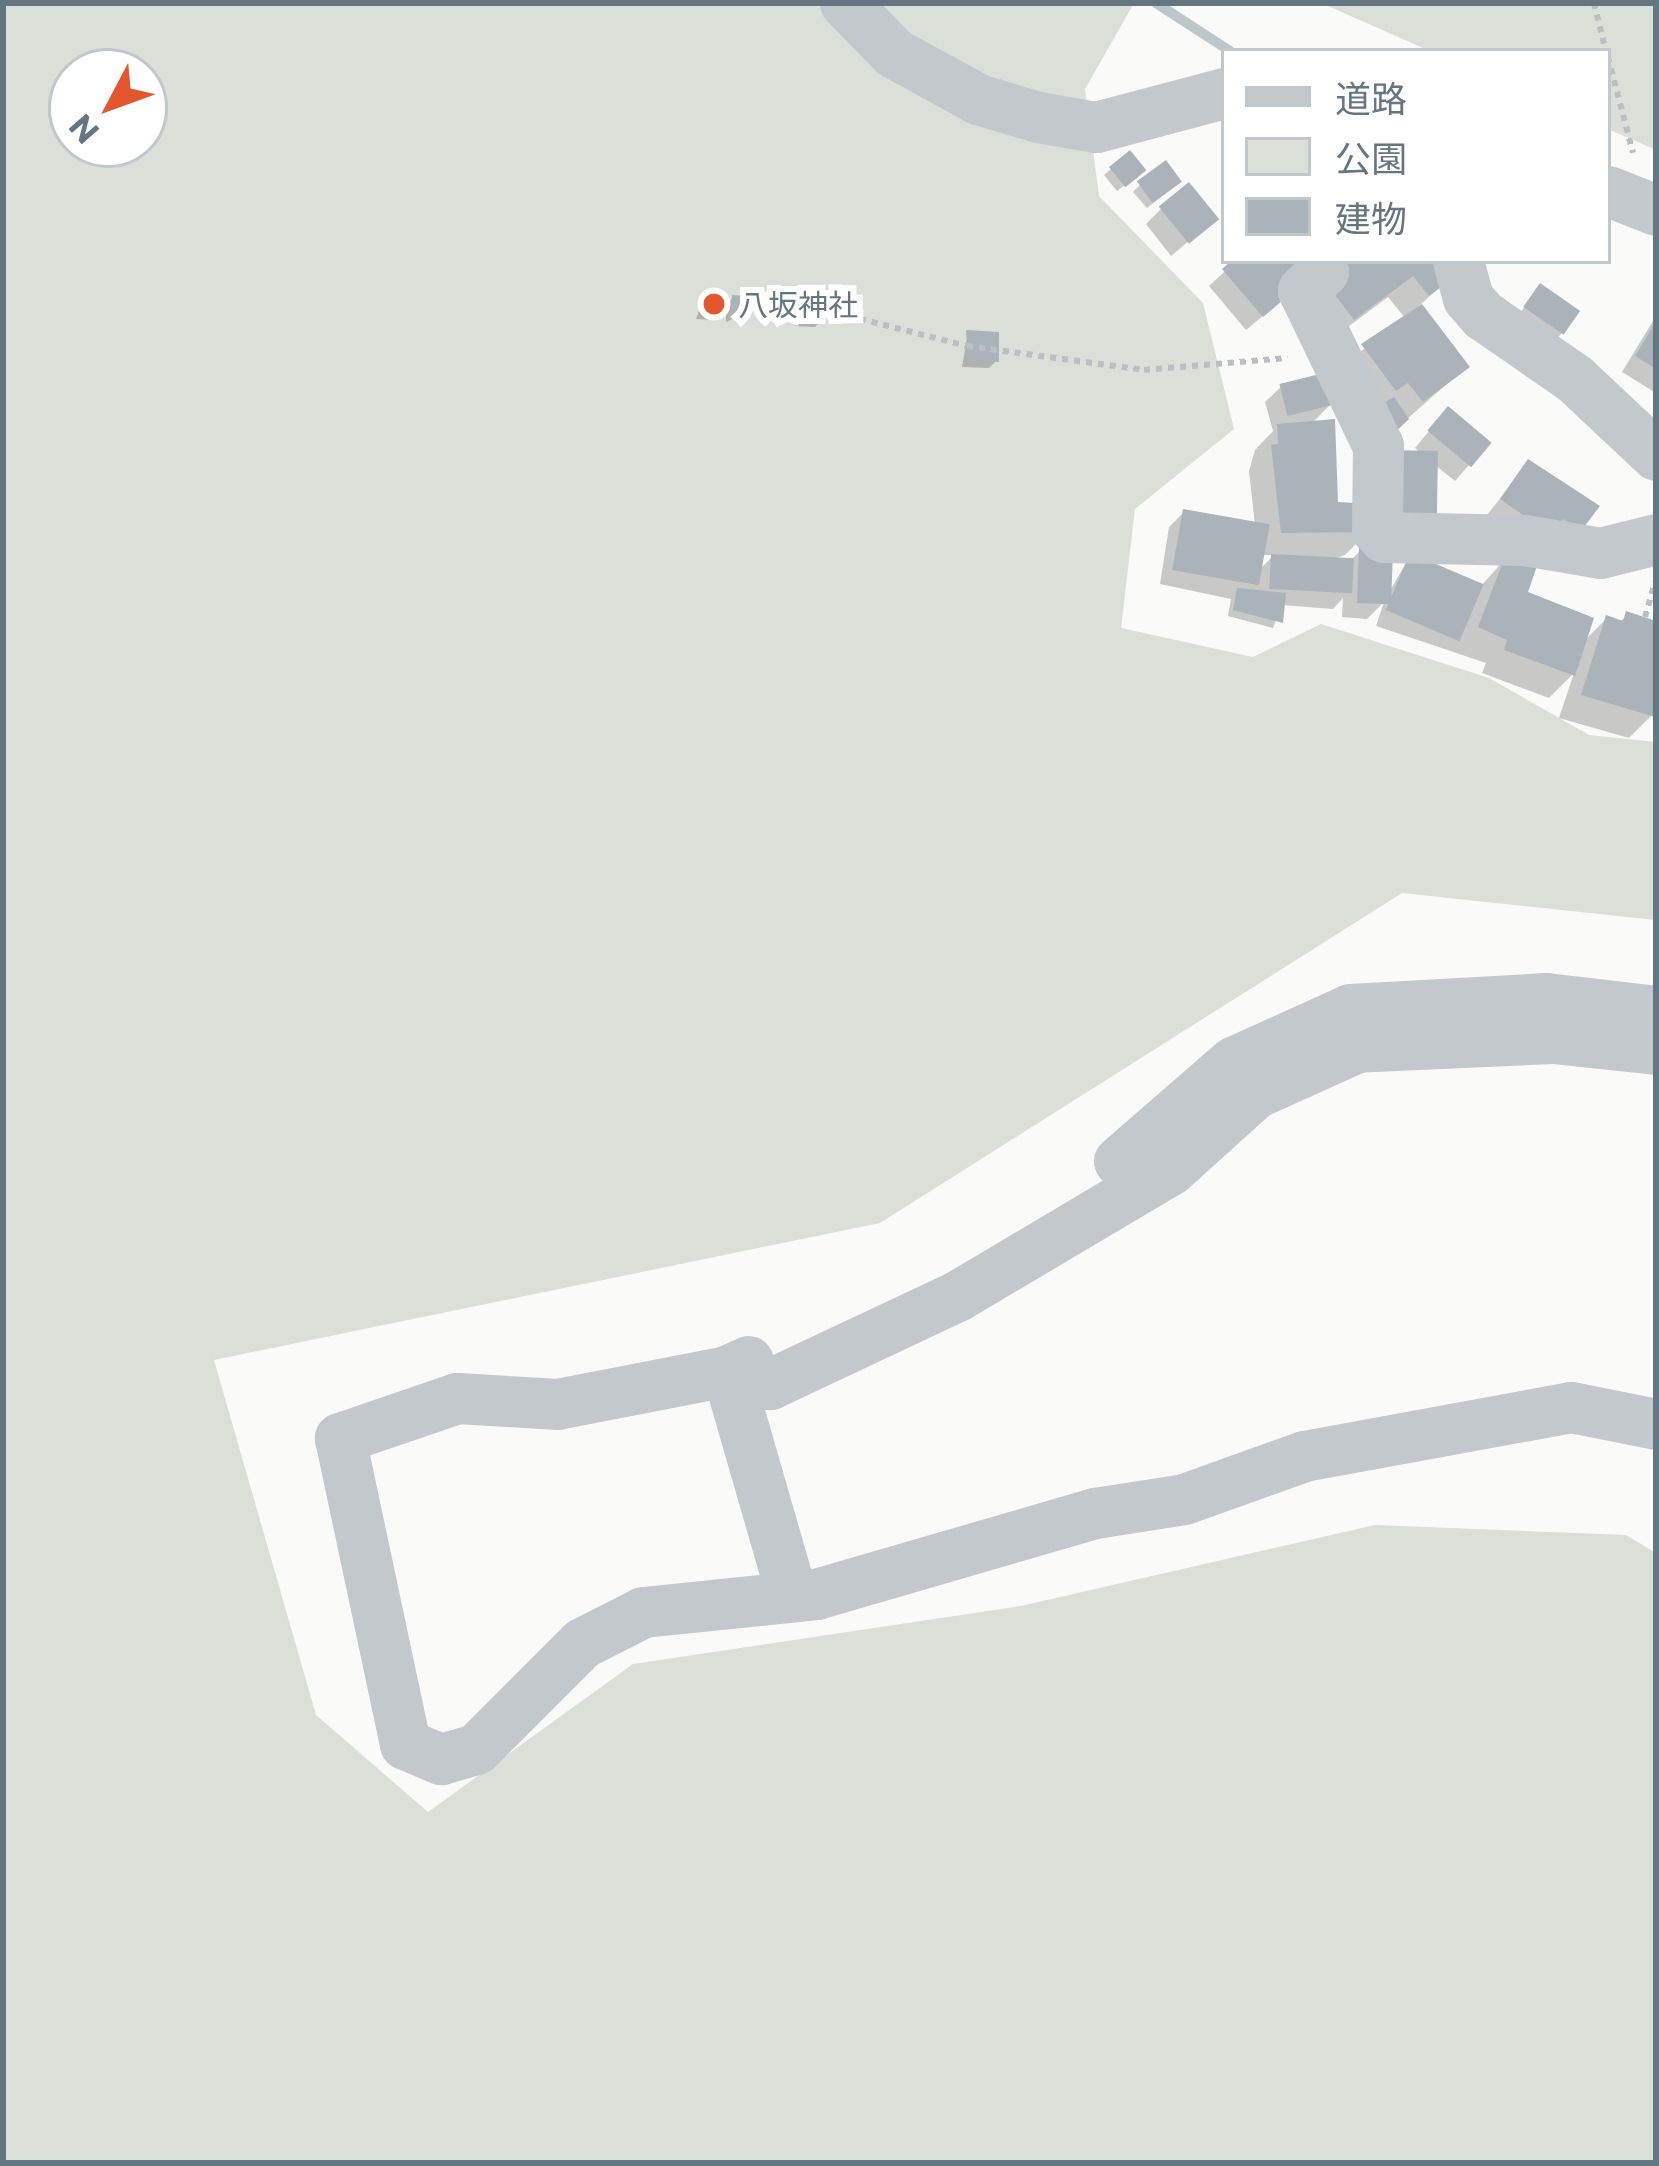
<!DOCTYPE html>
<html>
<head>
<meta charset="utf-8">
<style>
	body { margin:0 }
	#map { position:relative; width:1659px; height:2166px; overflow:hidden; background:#fafaf8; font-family:Commissioner,"Noto Sans JP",sans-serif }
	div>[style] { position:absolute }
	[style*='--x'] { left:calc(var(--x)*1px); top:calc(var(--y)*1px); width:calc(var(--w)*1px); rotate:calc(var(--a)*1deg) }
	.green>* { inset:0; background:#dadfd7 }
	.shadow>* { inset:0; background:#0003 }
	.stream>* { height:10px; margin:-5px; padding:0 5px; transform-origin:5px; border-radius:5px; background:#bbc7cb }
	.building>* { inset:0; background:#aab3b9; transform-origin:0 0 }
	.path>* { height:6px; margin-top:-3px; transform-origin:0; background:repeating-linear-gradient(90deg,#bbbfc2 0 6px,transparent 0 12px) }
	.minor>* { height:51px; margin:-25.5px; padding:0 25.5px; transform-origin:25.5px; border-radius:25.5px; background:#c3c8cc }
	.dots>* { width:33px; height:33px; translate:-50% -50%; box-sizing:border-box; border:6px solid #fff; border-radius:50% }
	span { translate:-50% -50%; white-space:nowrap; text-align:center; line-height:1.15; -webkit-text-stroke:12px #fff; paint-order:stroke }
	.poi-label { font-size:30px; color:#657683 }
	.left { translate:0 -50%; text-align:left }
	.frame { position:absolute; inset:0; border:6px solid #657683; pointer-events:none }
	.legend { position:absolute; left:1221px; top:48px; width:390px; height:216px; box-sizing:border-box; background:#fff; border:3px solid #c1c8cd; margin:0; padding:15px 21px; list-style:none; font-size:36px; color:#657683 }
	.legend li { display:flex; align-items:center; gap:24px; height:60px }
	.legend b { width:60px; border:3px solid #c1c8cd }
	.north { position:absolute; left:48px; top:48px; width:120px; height:120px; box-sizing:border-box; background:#fff; border:3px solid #c1c8cd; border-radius:50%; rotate:229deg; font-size:33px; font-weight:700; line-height:48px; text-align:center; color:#657683 }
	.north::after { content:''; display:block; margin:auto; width:42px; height:54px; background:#e4572e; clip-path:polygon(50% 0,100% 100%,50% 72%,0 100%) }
</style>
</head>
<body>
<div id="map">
	<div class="green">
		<div style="clip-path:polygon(evenodd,3px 3px,1134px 3px,1085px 89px,1099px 196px,1203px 303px,1234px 429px,1135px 509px,1121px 628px,1253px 657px,1321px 624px,1489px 678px,1589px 735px,1656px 742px,1656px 920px,1402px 893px,880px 1223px,214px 1360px,316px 1715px,428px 1812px,633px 1664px,1021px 1606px,1375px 1525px,1626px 1535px,1656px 1553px,1656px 2163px,3px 2163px,3px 3px,72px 72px,144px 72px,144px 144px,72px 144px,72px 72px)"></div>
		<div style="clip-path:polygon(1321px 3px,1656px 3px,1656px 150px,1608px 129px,1608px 51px,1430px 51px)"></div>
	</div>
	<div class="shadow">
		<div style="clip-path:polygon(1111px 169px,1135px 177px,1117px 191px,1104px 175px)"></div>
		<div style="clip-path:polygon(1140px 185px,1172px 188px,1147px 208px,1133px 192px)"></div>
		<div style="clip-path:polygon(1161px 209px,1215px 219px,1171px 256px,1146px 224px)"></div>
		<div style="clip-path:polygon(1236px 261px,1301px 284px,1246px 330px,1209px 286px)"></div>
		<div style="clip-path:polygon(1329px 266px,1448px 279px,1419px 306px,1466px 367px,1381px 442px,1348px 361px,1405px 318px,1388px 297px,1329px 341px)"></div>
		<div style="clip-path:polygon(1533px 294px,1562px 333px,1555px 340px,1519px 315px)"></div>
		<div style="clip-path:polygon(704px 298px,721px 310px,733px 298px,742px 315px,726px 322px,726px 308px,714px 320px,696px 319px)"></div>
		<div style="clip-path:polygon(801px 301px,821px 320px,815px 327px,795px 326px)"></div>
		<div style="clip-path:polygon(1656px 316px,1656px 393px,1622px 372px)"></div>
		<div style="clip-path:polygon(968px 333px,996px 361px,989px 368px,962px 367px)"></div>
		<div style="clip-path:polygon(evenodd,1281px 387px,1332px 403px,1311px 424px,1336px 505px,1370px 507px,1422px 454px,1415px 448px,1434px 425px,1488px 443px,1455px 481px,1435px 465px,1345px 555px,1330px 560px,1350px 561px,1360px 551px,1387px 596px,1410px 556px,1481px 586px,1506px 558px,1524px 594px,1582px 643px,1606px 619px,1619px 623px,1627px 615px,1656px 624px,1652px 715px,1629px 738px,1559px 718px,1574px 673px,1549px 698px,1482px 673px,1486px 663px,1376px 626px,1384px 602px,1367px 619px,1342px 617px,1343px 598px,1333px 609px,1282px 605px,1273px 628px,1228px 616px,1231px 599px,1160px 584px,1169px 527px,1184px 512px,1255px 525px,1249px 471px,1255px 450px,1273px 431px,1265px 402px,1281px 387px,1262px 555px,1274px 555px,1259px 570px,1262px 555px)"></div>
		<div style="clip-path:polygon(1529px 462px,1579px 529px,1487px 515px)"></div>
	</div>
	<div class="stream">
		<div style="--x:1156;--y:3;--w:88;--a:33"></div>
	</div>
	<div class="building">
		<div style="left:1130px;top:150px;width:26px;height:27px;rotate:51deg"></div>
		<div style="left:1166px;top:160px;width:27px;height:36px;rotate:54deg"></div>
		<div style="left:1189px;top:182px;width:48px;height:39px;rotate:51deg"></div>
		<div style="clip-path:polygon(1231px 261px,1313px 261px,1320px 269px,1263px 317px,1222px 269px)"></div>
		<div style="clip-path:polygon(1331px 261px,1438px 261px,1452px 279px,1429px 296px,1413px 276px,1354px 320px,1323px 279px)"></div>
		<div style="left:1540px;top:283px;width:49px;height:29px;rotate:35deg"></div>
		<div style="left:703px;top:295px;width:22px;height:18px;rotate:3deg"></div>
		<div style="left:732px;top:295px;width:13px;height:21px;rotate:4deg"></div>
		<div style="left:799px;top:298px;width:25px;height:22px"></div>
		<div style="clip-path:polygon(1422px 304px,1470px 367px,1423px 402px,1408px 383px,1396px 391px,1361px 344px)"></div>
		<div style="clip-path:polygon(1656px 321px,1656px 369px,1635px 356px)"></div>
		<div style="clip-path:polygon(966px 330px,999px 332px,999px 362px,968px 361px)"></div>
		<div style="left:1328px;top:372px;width:33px;height:50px;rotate:76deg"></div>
		<div style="clip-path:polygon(1394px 397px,1409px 419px,1389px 438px,1372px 409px)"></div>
		<div style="left:1448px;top:406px;width:57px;height:32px;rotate:40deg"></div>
		<div style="clip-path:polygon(1335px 419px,1338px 502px,1370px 504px,1371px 532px,1281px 533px,1271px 445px,1278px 444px,1277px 424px)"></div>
		<div style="left:1385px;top:450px;width:53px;height:79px;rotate:1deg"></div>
		<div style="clip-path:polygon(1528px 459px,1600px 506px,1581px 531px,1563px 519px,1552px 535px,1500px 499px)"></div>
		<div style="left:1183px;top:509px;width:88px;height:62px;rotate:10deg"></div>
		<div style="left:1359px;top:548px;width:34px;height:55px;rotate:2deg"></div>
		<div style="left:1410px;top:553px;width:80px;height:62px;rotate:23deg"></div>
		<div style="left:1271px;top:554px;width:83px;height:35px;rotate:3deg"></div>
		<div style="clip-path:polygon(1506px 554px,1537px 566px,1528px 592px,1594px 618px,1575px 676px,1504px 650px,1507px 640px,1478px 627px)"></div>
		<div style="clip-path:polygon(1237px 588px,1286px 593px,1283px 623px,1233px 610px)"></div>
		<div style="clip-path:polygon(1626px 611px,1656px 621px,1655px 717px,1581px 695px,1606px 615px,1623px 621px)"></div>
	</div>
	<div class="path">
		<div style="--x:1594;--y:3;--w:49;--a:76"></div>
		<div style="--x:1608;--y:57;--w:99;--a:75.4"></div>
		<div style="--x:745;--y:307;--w:80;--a:2.1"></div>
		<div style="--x:825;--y:310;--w:146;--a:14.2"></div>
		<div style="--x:967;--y:346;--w:179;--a:7.7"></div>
		<div style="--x:1144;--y:370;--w:144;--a:-4.8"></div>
		<div style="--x:1645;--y:617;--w:36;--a:-74"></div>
	</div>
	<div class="minor">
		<div style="--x:845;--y:3;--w:70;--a:45.6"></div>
		<div style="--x:894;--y:53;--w:96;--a:28.7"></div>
		<div style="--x:978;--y:99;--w:63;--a:16.7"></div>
		<div style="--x:1038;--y:117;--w:59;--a:9.8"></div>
		<div style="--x:1096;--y:127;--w:132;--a:-14.9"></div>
		<div style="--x:1608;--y:191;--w:52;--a:21.6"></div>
		<div style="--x:1319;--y:261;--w:11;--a:68"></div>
		<div style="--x:1323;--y:271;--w:28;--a:136"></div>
		<div style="--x:1303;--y:290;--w:173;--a:64.3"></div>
		<div style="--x:1378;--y:446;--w:84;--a:90.7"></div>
		<div style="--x:1377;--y:530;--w:10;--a:45"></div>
		<div style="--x:1384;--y:537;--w:140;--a:1.2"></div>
		<div style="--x:1524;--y:540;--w:77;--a:9.7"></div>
		<div style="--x:1600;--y:553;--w:58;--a:-14"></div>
		<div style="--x:1458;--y:261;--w:38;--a:75"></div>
		<div style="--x:1468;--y:298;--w:23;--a:49"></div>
		<div style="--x:1483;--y:315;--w:112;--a:34.8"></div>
		<div style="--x:1575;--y:379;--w:111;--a:43.2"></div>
		<div style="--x:1656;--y:1049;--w:104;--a:-173.9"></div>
		<div style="--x:1553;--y:1038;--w:196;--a:177.4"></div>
		<div style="--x:1357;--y:1047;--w:112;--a:155.7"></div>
		<div style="--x:1255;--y:1093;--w:113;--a:137.9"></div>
		<div style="--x:1171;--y:1169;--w:249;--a:149.3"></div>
		<div style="--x:957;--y:1296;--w:207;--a:154.8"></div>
		<div style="--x:770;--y:1384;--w:45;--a:-163.2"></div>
		<div style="--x:727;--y:1371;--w:172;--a:169"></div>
		<div style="--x:558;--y:1404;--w:101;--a:-176.6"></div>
		<div style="--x:457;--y:1398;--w:124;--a:161.1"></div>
		<div style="--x:340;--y:1438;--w:313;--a:78"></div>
		<div style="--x:405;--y:1744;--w:39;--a:23"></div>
		<div style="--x:441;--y:1759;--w:36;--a:-16"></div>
		<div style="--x:476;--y:1749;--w:150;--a:-45"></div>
		<div style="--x:582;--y:1643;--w:68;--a:-26.9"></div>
		<div style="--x:643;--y:1612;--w:174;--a:-5.9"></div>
		<div style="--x:816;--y:1594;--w:291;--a:-16.2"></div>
		<div style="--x:1095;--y:1513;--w:90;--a:-8.9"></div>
		<div style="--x:1184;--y:1499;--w:127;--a:-19.7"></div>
		<div style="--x:1304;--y:1456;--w:271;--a:-10.4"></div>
		<div style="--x:1571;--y:1407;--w:87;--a:11.3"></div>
		<div style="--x:1119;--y:1161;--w:151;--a:-41"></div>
		<div style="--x:1233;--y:1062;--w:128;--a:-24.4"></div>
		<div style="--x:1350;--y:1009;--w:196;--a:-3.2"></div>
		<div style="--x:1546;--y:998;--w:111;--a:6.7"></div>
		<div style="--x:748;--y:1361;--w:23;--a:155"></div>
		<div style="--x:727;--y:1371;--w:234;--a:73.9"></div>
	</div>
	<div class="dots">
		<div style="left:714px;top:304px;background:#e4572e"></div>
	</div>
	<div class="poi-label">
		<span class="left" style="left:738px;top:304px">八坂神社</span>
	</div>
	<div class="frame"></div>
	<ul class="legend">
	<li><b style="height:15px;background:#c3c8cc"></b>道路</li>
	<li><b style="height:33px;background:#dadfd7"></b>公園</li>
	<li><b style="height:33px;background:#aab3b9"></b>建物</li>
	</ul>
	<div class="north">N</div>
</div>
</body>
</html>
